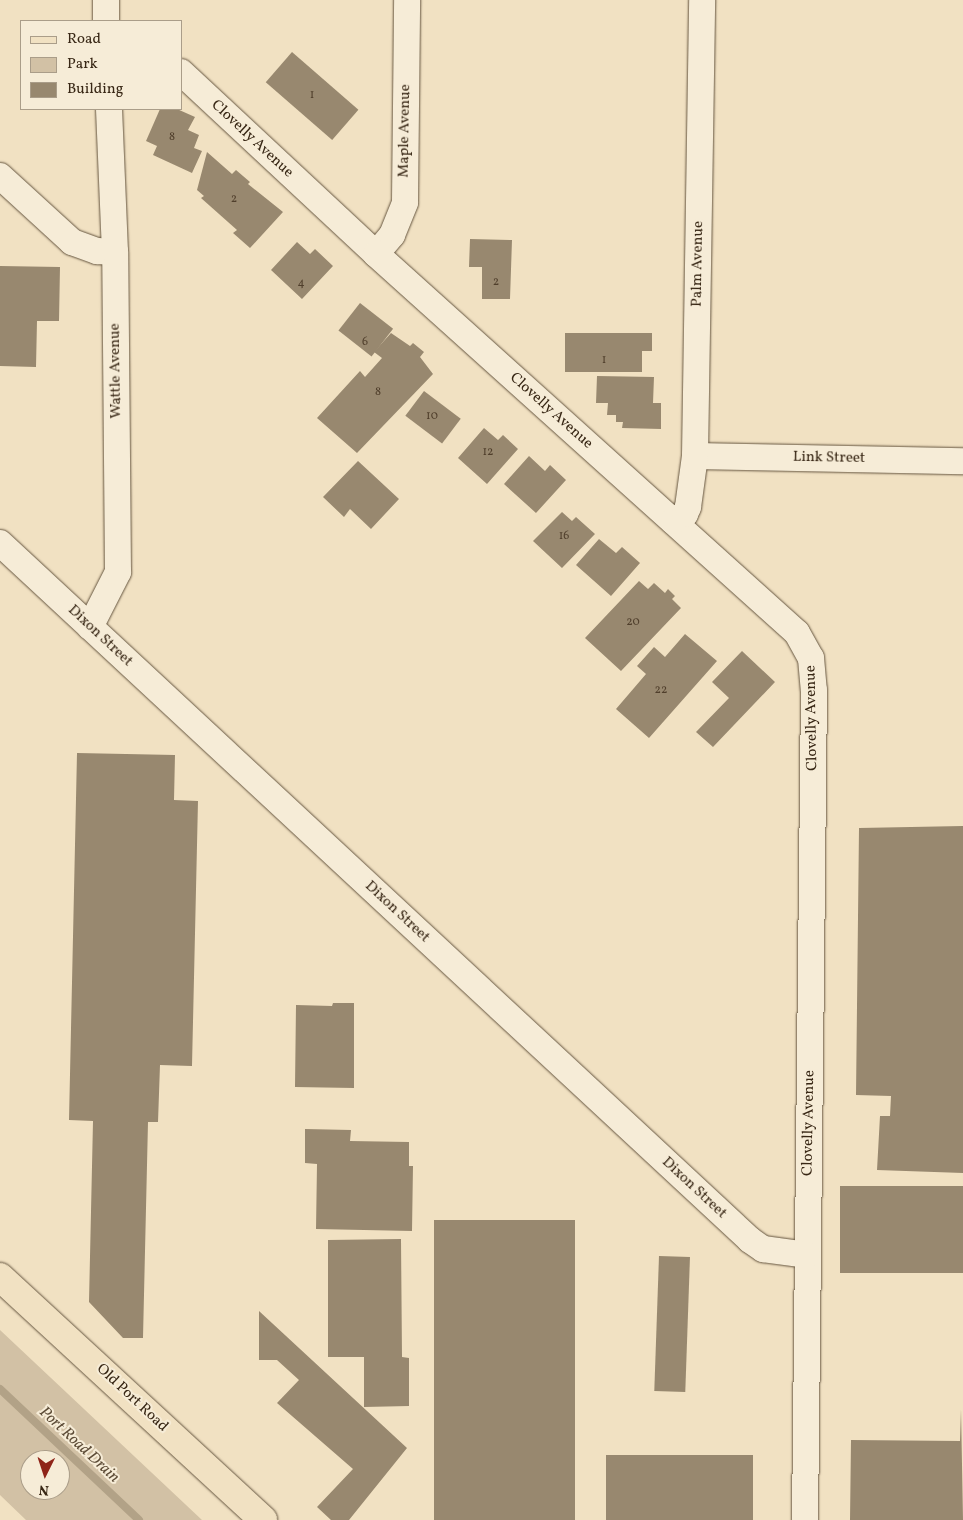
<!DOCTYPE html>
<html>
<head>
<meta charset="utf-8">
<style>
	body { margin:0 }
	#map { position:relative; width:963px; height:1520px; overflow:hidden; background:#f1e1c2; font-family:Vollkorn,serif }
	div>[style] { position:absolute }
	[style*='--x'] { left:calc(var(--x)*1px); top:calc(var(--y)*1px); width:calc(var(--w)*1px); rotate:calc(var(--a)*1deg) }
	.green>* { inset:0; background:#d2c1a5 }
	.stream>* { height:8px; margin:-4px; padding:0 4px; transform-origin:4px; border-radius:4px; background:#b2a287 }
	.building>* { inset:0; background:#98886f; transform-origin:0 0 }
	.roads { filter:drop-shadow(0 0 1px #665640) drop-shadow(0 0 1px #665640) }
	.minor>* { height:26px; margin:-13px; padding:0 13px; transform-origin:13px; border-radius:13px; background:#f6ecd7 }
	.major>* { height:28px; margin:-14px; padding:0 14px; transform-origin:14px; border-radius:14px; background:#f1e1c2 }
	span { translate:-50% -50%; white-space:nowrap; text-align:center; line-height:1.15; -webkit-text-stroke:4px #f6ecd7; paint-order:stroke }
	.number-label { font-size:12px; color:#503f2c }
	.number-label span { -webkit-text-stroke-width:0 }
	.street-label { font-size:15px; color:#382715 }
	.water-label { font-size:16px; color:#5d4c37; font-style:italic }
	.legend { position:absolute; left:20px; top:20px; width:162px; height:90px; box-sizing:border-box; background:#f6ecd7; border:1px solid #aa9d89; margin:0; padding:6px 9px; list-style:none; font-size:15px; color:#382715 }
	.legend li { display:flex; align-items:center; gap:10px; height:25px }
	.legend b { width:25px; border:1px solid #aa9d89 }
	.north { position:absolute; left:20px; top:1450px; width:50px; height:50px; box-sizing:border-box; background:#f6ecd7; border:1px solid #aa9d89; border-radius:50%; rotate:184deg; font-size:14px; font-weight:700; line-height:20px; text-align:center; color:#382715 }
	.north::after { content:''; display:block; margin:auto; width:18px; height:22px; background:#8f2418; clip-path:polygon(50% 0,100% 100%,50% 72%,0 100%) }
</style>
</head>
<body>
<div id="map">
	<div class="green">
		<div style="clip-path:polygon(evenodd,0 1330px,202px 1520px,26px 1520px,0 1495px,0 1330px,30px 1460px,60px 1460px,60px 1490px,30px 1490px,30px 1460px)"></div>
	</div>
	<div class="stream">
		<div style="--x:0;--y:1389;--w:191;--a:43.3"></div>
	</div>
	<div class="building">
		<div style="left:292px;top:52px;width:88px;height:40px;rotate:41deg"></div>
		<div style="clip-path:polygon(160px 109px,177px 109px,195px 117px,188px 130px,199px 135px,194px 148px,202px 151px,192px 173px,153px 155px,157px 146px,146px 141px)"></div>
		<div style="clip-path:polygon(207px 152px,232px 174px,236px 170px,250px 182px,248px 184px,283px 212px,250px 248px,233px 233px,237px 230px,201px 198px,204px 196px,197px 190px)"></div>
		<div style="clip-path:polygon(470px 239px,512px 240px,510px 299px,482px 299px,482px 267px,469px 267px)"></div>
		<div style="clip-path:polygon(297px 242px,310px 254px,315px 249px,333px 266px,302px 299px,271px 270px)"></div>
		<div style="clip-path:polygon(0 266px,60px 267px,59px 321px,37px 321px,36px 367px,0 366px)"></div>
		<div style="left:360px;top:303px;width:42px;height:35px;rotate:38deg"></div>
		<div style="clip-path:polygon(391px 333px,410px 346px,413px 343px,424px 352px,420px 357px,433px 374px,357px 453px,317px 418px,360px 371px,365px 377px,382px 358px,374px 352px)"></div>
		<div style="clip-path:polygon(565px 333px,652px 333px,652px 351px,642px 351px,642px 372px,565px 372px)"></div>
		<div style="clip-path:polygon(597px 376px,654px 377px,653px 403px,661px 403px,661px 429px,622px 428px,623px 422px,616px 422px,616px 415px,607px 415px,608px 403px,596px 403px)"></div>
		<div style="left:424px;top:391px;width:46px;height:31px;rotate:37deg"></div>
		<div style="clip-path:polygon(484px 428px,498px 440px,503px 435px,518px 449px,487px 484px,458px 458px)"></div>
		<div style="clip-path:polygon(529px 456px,545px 471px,550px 465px,566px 480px,536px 513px,504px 484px)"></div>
		<div style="clip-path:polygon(358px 461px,399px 499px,371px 529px,350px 509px,344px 517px,323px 497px)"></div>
		<div style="clip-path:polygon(562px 512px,572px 521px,576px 517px,595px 534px,562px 568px,533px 541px)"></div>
		<div style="clip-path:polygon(599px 539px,616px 553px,622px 547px,640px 563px,611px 596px,576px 565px)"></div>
		<div style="clip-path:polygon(639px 581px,648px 589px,654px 583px,665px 593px,668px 589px,675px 596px,672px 599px,681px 608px,621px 671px,585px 638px)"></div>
		<div style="clip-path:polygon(685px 634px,717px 661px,649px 738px,616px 709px,646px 674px,637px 666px,654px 647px,665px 657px)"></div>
		<div style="clip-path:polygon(742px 651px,775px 682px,713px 747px,696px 732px,729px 698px,712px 682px)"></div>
		<div style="clip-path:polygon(77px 753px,175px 755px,174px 800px,198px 801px,192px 1066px,160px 1065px,158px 1122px,148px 1122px,143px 1338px,123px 1338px,89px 1302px,93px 1121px,69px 1120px)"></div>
		<div style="clip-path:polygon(963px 826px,963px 1173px,877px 1170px,880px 1116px,890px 1116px,891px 1096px,856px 1095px,859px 828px)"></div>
		<div style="clip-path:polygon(333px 1003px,354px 1003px,354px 1088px,295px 1087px,296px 1005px,332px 1006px)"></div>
		<div style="clip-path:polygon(305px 1129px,351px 1130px,350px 1141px,409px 1142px,409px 1166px,413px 1166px,412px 1231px,316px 1229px,317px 1164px,305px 1163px)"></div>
		<div style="left:963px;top:1186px;width:87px;height:123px;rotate:90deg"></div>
		<div style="left:434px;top:1220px;width:141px;height:300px"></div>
		<div style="clip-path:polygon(401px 1239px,402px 1357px,409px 1358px,409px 1406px,364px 1407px,364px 1357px,328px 1357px,328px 1240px)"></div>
		<div style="left:659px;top:1256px;width:31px;height:135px;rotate:2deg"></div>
		<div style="clip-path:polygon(259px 1311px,407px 1448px,349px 1520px,331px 1520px,317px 1507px,353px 1469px,277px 1403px,299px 1380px,277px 1360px,259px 1360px)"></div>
		<div style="clip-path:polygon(961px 1409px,963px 1520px,850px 1520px,851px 1440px,960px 1441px)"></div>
		<div style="left:606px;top:1455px;width:147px;height:65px"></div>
	</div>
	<div class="roads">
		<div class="minor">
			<div style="--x:106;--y:21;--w:21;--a:-90"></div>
			<div style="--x:181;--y:72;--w:267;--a:43"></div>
			<div style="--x:376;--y:254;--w:566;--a:41.99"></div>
			<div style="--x:797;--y:633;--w:29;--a:61"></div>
			<div style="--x:811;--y:658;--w:32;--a:85"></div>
			<div style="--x:814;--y:690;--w:830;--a:90.62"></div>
			<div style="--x:0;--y:176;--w:98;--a:42.5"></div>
			<div style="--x:72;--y:242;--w:27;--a:20"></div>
			<div style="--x:97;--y:251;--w:18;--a:3"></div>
			<div style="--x:376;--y:254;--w:25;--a:-50"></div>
			<div style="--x:392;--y:235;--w:35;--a:-68"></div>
			<div style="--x:405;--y:202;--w:202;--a:-89.4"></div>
			<div style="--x:695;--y:456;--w:268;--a:1.1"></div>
			<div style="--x:673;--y:521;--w:14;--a:-30"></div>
			<div style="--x:685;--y:514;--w:8;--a:-67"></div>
			<div style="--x:688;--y:507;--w:51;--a:-82.2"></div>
			<div style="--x:695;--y:456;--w:456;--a:-89.1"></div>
			<div style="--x:0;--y:543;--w:1024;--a:42.9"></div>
			<div style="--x:750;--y:1240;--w:16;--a:35"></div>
			<div style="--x:763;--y:1249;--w:44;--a:7.8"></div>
			<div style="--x:90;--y:627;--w:62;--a:-63"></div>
			<div style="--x:118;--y:572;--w:320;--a:-90.5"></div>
			<div style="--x:115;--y:252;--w:143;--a:-92.4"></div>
		</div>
		<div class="major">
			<div style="--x:0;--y:1277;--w:358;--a:42.7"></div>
		</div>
	</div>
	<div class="number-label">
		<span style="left:312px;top:96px">1</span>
		<span style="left:172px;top:138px">8</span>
		<span style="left:234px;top:200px">2</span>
		<span style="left:496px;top:283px">2</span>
		<span style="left:301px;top:284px">4</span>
		<span style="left:365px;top:343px">6</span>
		<span style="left:604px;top:361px">1</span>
		<span style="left:378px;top:393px">8</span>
		<span style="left:432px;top:417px">10</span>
		<span style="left:488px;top:453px">12</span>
		<span style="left:564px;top:537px">16</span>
		<span style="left:633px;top:623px">20</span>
		<span style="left:661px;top:691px">22</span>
	</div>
	<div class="street-label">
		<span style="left:405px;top:131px;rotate:-89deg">Maple Avenue</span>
		<span style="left:252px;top:139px;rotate:43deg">Clovelly Avenue</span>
		<span style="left:698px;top:264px;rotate:-89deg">Palm Avenue</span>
		<span style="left:116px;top:371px;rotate:-91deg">Wattle Avenue</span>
		<span style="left:551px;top:411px;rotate:42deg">Clovelly Avenue</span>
		<span style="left:829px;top:458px;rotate:1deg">Link Street</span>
		<span style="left:100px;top:636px;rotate:43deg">Dixon Street</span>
		<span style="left:812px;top:718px;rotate:-91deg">Clovelly Avenue</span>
		<span style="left:397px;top:912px;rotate:43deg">Dixon Street</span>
		<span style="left:809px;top:1123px;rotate:-89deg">Clovelly Avenue</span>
		<span style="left:694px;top:1188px;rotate:43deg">Dixon Street</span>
		<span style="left:132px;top:1398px;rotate:43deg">Old Port Road</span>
	</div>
	<div class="water-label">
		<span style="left:79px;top:1445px;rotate:43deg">Port Road Drain</span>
	</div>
	<ul class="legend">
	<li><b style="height:6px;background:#f1e1c2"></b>Road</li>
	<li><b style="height:14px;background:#d2c1a5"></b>Park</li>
	<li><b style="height:14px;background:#98886f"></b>Building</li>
	</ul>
	<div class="north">N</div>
</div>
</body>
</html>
